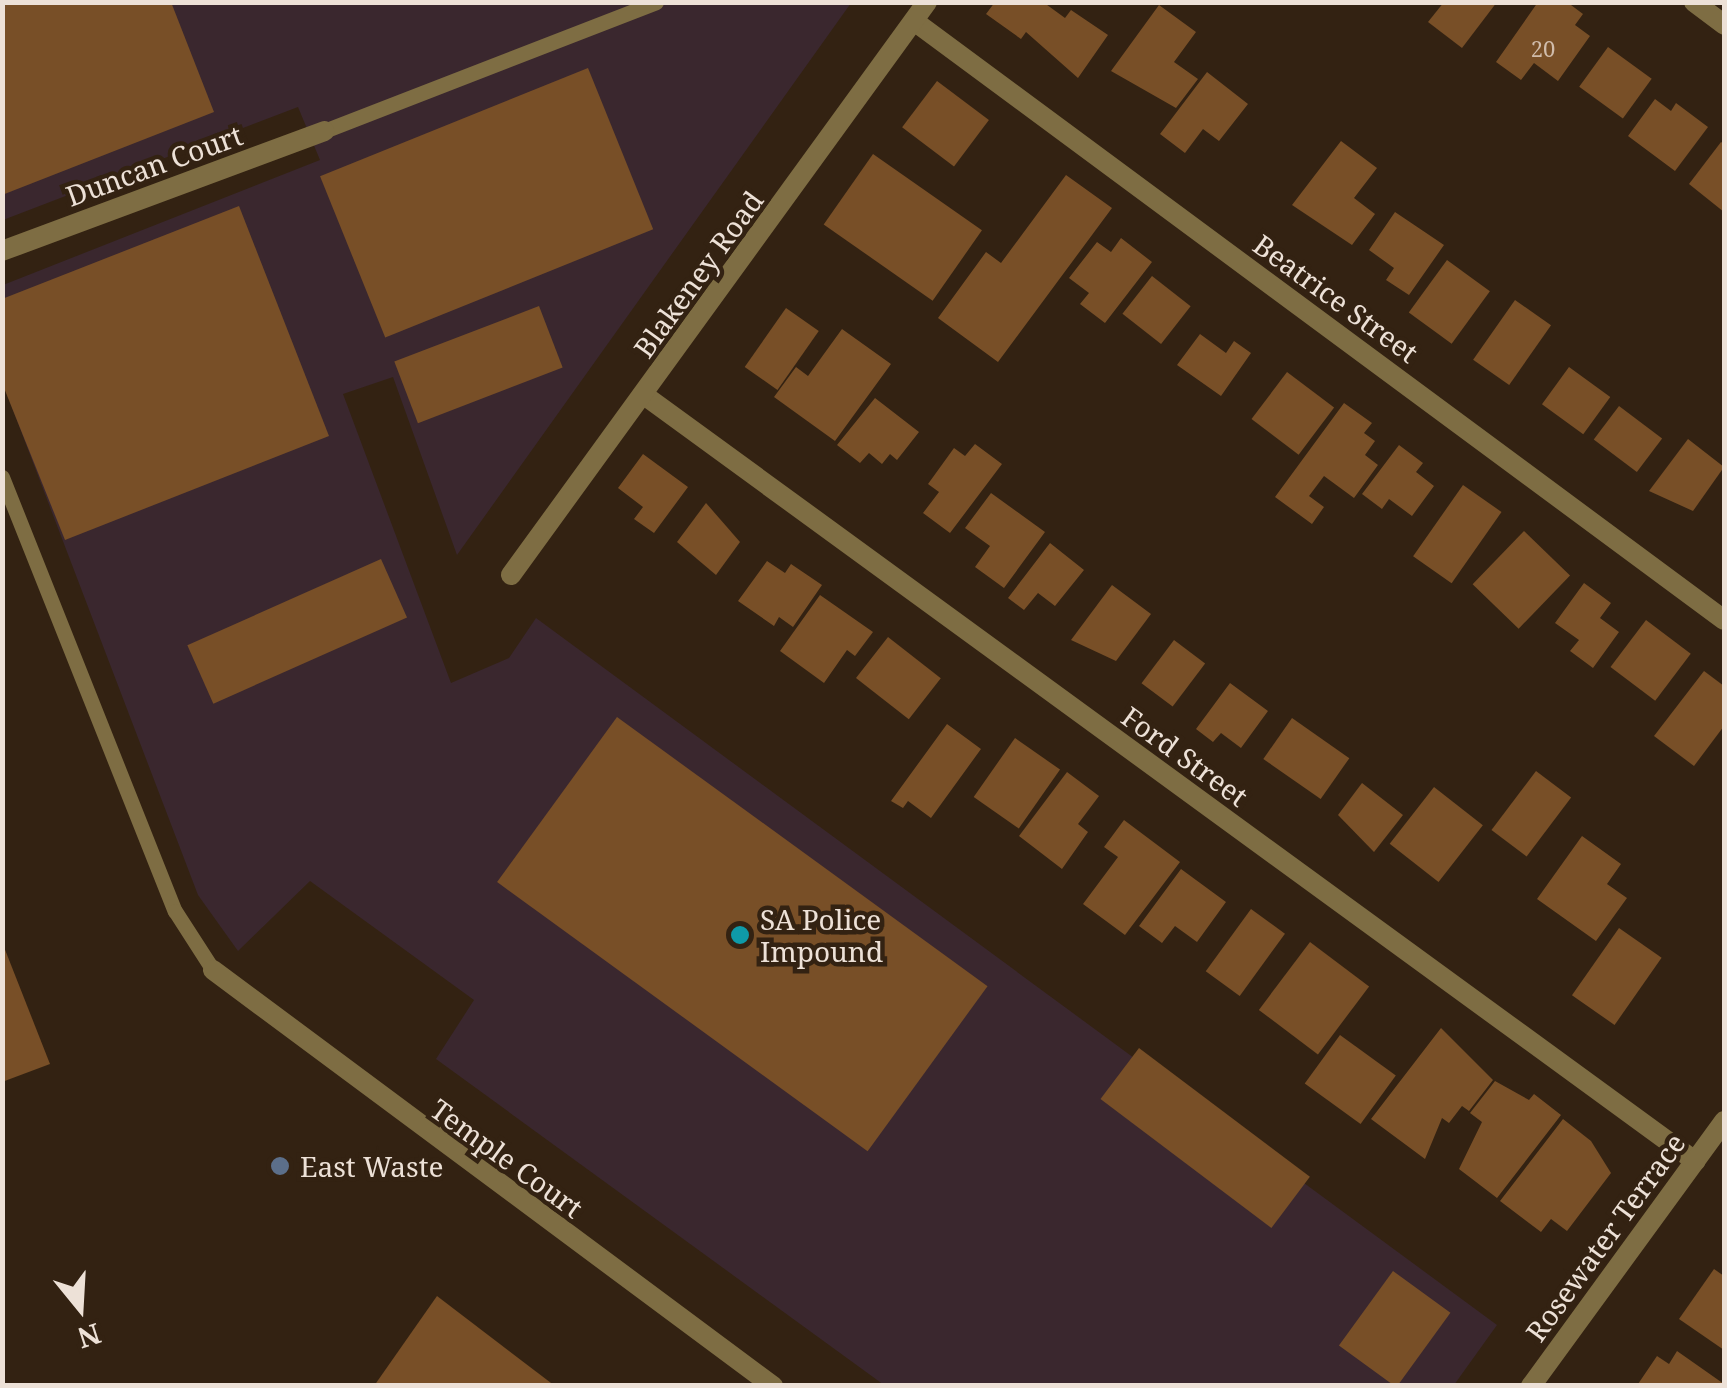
<!DOCTYPE html>
<html>
<head>
<meta charset="utf-8">
<style>
	body { margin:0 }
	#map { position:relative; width:1727px; height:1388px; overflow:hidden; background:#332212; font-family:"Noto Serif",serif }
	div>[style] { position:absolute }
	[style*='--x'] { left:calc(var(--x)*1px); top:calc(var(--y)*1px); width:calc(var(--w)*1px); rotate:calc(var(--a)*1deg) }
	.industrial>* { inset:0; background:#3a272e }
	.building>* { inset:0; background:#784f27; transform-origin:0 0 }
	.lane>* { height:15px; margin:-7.5px; padding:0 7.5px; transform-origin:7.5px; border-radius:7.5px; background:#7e6d43 }
	.street>* { height:20px; margin:-10px; padding:0 10px; transform-origin:10px; border-radius:10px; background:#7e6d43 }
	.dots>* { width:28px; height:28px; translate:-50% -50%; box-sizing:border-box; border:5px solid #332212; border-radius:50% }
	span { translate:-50% -50%; white-space:nowrap; text-align:center; line-height:1.15; -webkit-text-stroke:9px #332212; paint-order:stroke }
	.number-label { font-size:22px; color:#d0bcab }
	.number-label span { -webkit-text-stroke-width:0 }
	.street-label { font-size:28px; color:#ede1d7 }
	.poi-label { font-size:28px; color:#ede1d7 }
	.left { translate:0 -50%; text-align:left }
	.frame { position:absolute; inset:0; border:5px solid #ede1d7; pointer-events:none }
	.north { position:absolute; left:30px; top:1258px; width:100px; height:100px; -webkit-text-stroke:8px #332212; paint-order:stroke; rotate:162deg; font-size:28px; font-weight:700; line-height:40px; text-align:center; color:#ede1d7 }
	.north::after { content:''; display:block; margin:auto; width:35px; height:45px; background:#ede1d7; clip-path:polygon(50% 0,100% 100%,50% 72%,0 100%) }
</style>
</head>
<body>
<div id="map">
	<div class="industrial">
		<div style="clip-path:polygon(3px 3px,851px 3px,457px 555px,393px 377px,343px 394px,451px 683px,509px 658px,536px 618px,1497px 1325px,1454px 1385px,884px 1385px,436px 1059px,474px 1000px,310px 881px,238px 951px,198px 895px,3px 384px,3px 285px,320px 160px,298px 107px,3px 220px)"></div>
	</div>
	<div class="building">
		<div style="clip-path:polygon(2px 2px,171px 2px,214px 112px,2px 195px)"></div>
		<div style="clip-path:polygon(995px 2px,1043px 2px,1065px 18px,1071px 10px,1108px 35px,1078px 78px,1026px 32px,1021px 39px,986px 14px)"></div>
		<div style="clip-path:polygon(1444px 2px,1497px 2px,1462px 48px,1428px 22px)"></div>
		<div style="clip-path:polygon(1538px 2px,1567px 2px,1583px 14px,1575px 25px,1590px 36px,1558px 81px,1534px 63px,1521px 80px,1496px 62px)"></div>
		<div style="clip-path:polygon(1159px 5px,1196px 32px,1174px 62px,1198px 79px,1176px 108px,1111px 71px)"></div>
		<div style="left:1608px;top:47px;width:54px;height:49px;rotate:36deg"></div>
		<div style="left:588px;top:68px;width:174px;height:289px;rotate:68deg"></div>
		<div style="clip-path:polygon(1207px 72px,1248px 104px,1219px 141px,1203px 129px,1185px 153px,1160px 134px)"></div>
		<div style="left:937px;top:81px;width:65px;height:58px;rotate:37deg"></div>
		<div style="clip-path:polygon(1655px 99px,1671px 111px,1676px 103px,1708px 127px,1675px 171px,1628px 136px)"></div>
		<div style="clip-path:polygon(1341px 141px,1377px 168px,1354px 198px,1375px 214px,1352px 245px,1292px 205px)"></div>
		<div style="clip-path:polygon(1721px 142px,1724px 144px,1724px 212px,1689px 184px)"></div>
		<div style="left:873px;top:154px;width:133px;height:86px;rotate:35deg"></div>
		<div style="clip-path:polygon(1066px 175px,1112px 208px,998px 362px,938px 318px,986px 252px,1001px 263px)"></div>
		<div style="clip-path:polygon(239px 206px,329px 436px,65px 540px,2px 383px,2px 299px)"></div>
		<div style="clip-path:polygon(1395px 212px,1444px 245px,1409px 295px,1386px 280px,1394px 268px,1369px 250px)"></div>
		<div style="clip-path:polygon(1121px 238px,1152px 262px,1105px 323px,1080px 304px,1089px 293px,1069px 278px,1097px 242px,1111px 252px)"></div>
		<div style="left:1447px;top:260px;width:53px;height:65px;rotate:36deg"></div>
		<div style="left:1152px;top:276px;width:49px;height:48px;rotate:38deg"></div>
		<div style="left:1515px;top:300px;width:44px;height:73px;rotate:35deg"></div>
		<div style="left:539px;top:306px;width:66px;height:155px;rotate:69deg"></div>
		<div style="left:786px;top:308px;width:40px;height:72px;rotate:35deg"></div>
		<div style="clip-path:polygon(842px 329px,891px 364px,835px 441px,774px 397px,796px 367px,808px 376px)"></div>
		<div style="clip-path:polygon(1200px 334px,1226px 353px,1234px 341px,1251px 353px,1221px 396px,1177px 365px)"></div>
		<div style="left:1569px;top:367px;width:51px;height:46px;rotate:36deg"></div>
		<div style="left:1287px;top:372px;width:59px;height:59px;rotate:37deg"></div>
		<div style="clip-path:polygon(875px 398px,919px 432px,897px 460px,890px 454px,882px 464px,869px 453px,860px 463px,837px 445px)"></div>
		<div style="clip-path:polygon(1344px 403px,1372px 423px,1364px 433px,1375px 441px,1365px 455px,1378px 465px,1354px 498px,1324px 476px,1309px 496px,1324px 507px,1312px 524px,1275px 497px)"></div>
		<div style="left:1619px;top:406px;width:54px;height:42px;rotate:37deg"></div>
		<div style="clip-path:polygon(1688px 439px,1724px 467px,1693px 511px,1649px 491px)"></div>
		<div style="clip-path:polygon(975px 444px,1002px 464px,950px 533px,923px 513px,939px 492px,928px 484px,954px 448px,965px 456px)"></div>
		<div style="clip-path:polygon(1399px 445px,1423px 463px,1416px 472px,1434px 486px,1412px 516px,1389px 499px,1382px 509px,1362px 494px)"></div>
		<div style="clip-path:polygon(643px 454px,688px 487px,654px 533px,634px 519px,643px 507px,618px 488px)"></div>
		<div style="left:1463px;top:485px;width:47px;height:87px;rotate:35deg"></div>
		<div style="clip-path:polygon(991px 493px,1045px 532px,1004px 588px,975px 567px,990px 546px,965px 528px)"></div>
		<div style="clip-path:polygon(706px 503px,740px 542px,716px 575px,677px 542px)"></div>
		<div style="left:1524px;top:531px;width:64px;height:74px;rotate:44deg"></div>
		<div style="clip-path:polygon(1050px 543px,1084px 570px,1055px 606px,1038px 593px,1024px 610px,1008px 598px)"></div>
		<div style="left:381px;top:559px;width:64px;height:212px;rotate:66deg"></div>
		<div style="clip-path:polygon(767px 561px,785px 573px,791px 564px,822px 585px,793px 627px,779px 617px,774px 626px,738px 601px)"></div>
		<div style="clip-path:polygon(1584px 583px,1611px 603px,1600px 618px,1619px 632px,1593px 668px,1570px 651px,1579px 640px,1555px 623px)"></div>
		<div style="clip-path:polygon(1112px 585px,1151px 614px,1116px 661px,1071px 640px)"></div>
		<div style="clip-path:polygon(820px 595px,873px 632px,855px 656px,847px 650px,824px 683px,780px 651px)"></div>
		<div style="left:1646px;top:620px;width:56px;height:59px;rotate:37deg"></div>
		<div style="left:888px;top:637px;width:67px;height:52px;rotate:38deg"></div>
		<div style="left:1174px;top:640px;width:39px;height:54px;rotate:37deg"></div>
		<div style="clip-path:polygon(1704px 671px,1724px 686px,1724px 726px,1694px 766px,1654px 736px)"></div>
		<div style="clip-path:polygon(1230px 683px,1268px 711px,1241px 748px,1221px 733px,1213px 742px,1196px 729px)"></div>
		<div style="left:617px;top:717px;width:458px;height:204px;rotate:36deg"></div>
		<div style="left:1292px;top:718px;width:70px;height:50px;rotate:35deg"></div>
		<div style="clip-path:polygon(947px 724px,981px 749px,931px 818px,908px 801px,903px 808px,891px 801px)"></div>
		<div style="left:1015px;top:738px;width:55px;height:72px;rotate:35deg"></div>
		<div style="left:1536px;top:771px;width:44px;height:74px;rotate:37deg"></div>
		<div style="clip-path:polygon(1067px 772px,1099px 796px,1078px 824px,1088px 832px,1062px 869px,1019px 836px)"></div>
		<div style="clip-path:polygon(1362px 783px,1403px 815px,1374px 852px,1338px 815px)"></div>
		<div style="left:1434px;top:787px;width:62px;height:72px;rotate:38deg"></div>
		<div style="clip-path:polygon(1124px 820px,1180px 862px,1125px 935px,1083px 904px,1118px 857px,1104px 847px)"></div>
		<div style="clip-path:polygon(1582px 836px,1621px 864px,1607px 884px,1627px 898px,1596px 941px,1537px 899px)"></div>
		<div style="clip-path:polygon(1181px 869px,1226px 902px,1197px 942px,1175px 926px,1162px 943px,1139px 926px)"></div>
		<div style="left:1251px;top:909px;width:42px;height:77px;rotate:36deg"></div>
		<div style="left:1619px;top:928px;width:52px;height:82px;rotate:35deg"></div>
		<div style="clip-path:polygon(2px 942px,50px 1064px,2px 1082px)"></div>
		<div style="left:1310px;top:942px;width:74px;height:85px;rotate:37deg"></div>
		<div style="clip-path:polygon(1441px 1028px,1493px 1080px,1469px 1111px,1462px 1106px,1449px 1123px,1442px 1118px,1425px 1159px,1371px 1119px)"></div>
		<div style="left:1340px;top:1035px;width:69px;height:60px;rotate:36deg"></div>
		<div style="left:1139px;top:1048px;width:214px;height:64px;rotate:37deg"></div>
		<div style="clip-path:polygon(1495px 1081px,1529px 1100px,1534px 1094px,1561px 1115px,1497px 1198px,1459px 1169px,1482px 1122px,1470px 1113px)"></div>
		<div style="clip-path:polygon(1563px 1119px,1591px 1141px,1611px 1173px,1567px 1231px,1551px 1219px,1541px 1232px,1500px 1201px)"></div>
		<div style="clip-path:polygon(1714px 1269px,1724px 1276px,1724px 1350px,1679px 1319px)"></div>
		<div style="left:1393px;top:1271px;width:71px;height:92px;rotate:36deg"></div>
		<div style="clip-path:polygon(437px 1296px,555px 1386px,374px 1386px)"></div>
		<div style="clip-path:polygon(1677px 1351px,1724px 1384px,1724px 1386px,1638px 1384px,1657px 1356px,1669px 1364px)"></div>
	</div>
	<div class="lane">
		<div style="--x:324;--y:131;--w:356;--a:-21.2"></div>
		<div style="--x:2;--y:477;--w:467;--a:68.3"></div>
		<div style="--x:175;--y:911;--w:70;--a:57.2"></div>
	</div>
	<div class="street">
		<div style="--x:1694;--y:2;--w:38;--a:37"></div>
		<div style="--x:914;--y:21;--w:1007;--a:36.48"></div>
		<div style="--x:2;--y:251;--w:344;--a:-20.4"></div>
		<div style="--x:644;--y:395;--w:1301;--a:36.09"></div>
		<div style="--x:511;--y:575;--w:708;--a:-54.02"></div>
		<div style="--x:213;--y:970;--w:698;--a:36.61"></div>
		<div style="--x:1531;--y:1386;--w:328;--a:-53.9"></div>
	</div>
	<div class="dots">
		<div style="left:740px;top:935px;background:#0f9aa8"></div>
		<div style="left:280px;top:1166px;background:#5c6f8a"></div>
	</div>
	<div class="number-label">
		<span style="left:1543px;top:49px">20</span>
	</div>
	<div class="street-label">
		<span style="left:154px;top:165px;rotate:-20deg">Duncan Court</span>
		<span style="left:698px;top:274px;rotate:-54deg">Blakeney Road</span>
		<span style="left:1336px;top:298px;rotate:36deg">Beatrice Street</span>
		<span style="left:1185px;top:756px;rotate:36deg">Ford Street</span>
		<span style="left:507px;top:1158px;rotate:36deg">Temple Court</span>
		<span style="left:1605px;top:1237px;rotate:-54deg">Rosewater Terrace</span>
	</div>
	<div class="poi-label">
		<span class="left" style="left:760px;top:935px">SA Police<br>Impound</span>
		<span class="left" style="left:300px;top:1166px">East Waste</span>
	</div>
	<div class="frame"></div>
	<div class="north">N</div>
</div>
</body>
</html>
